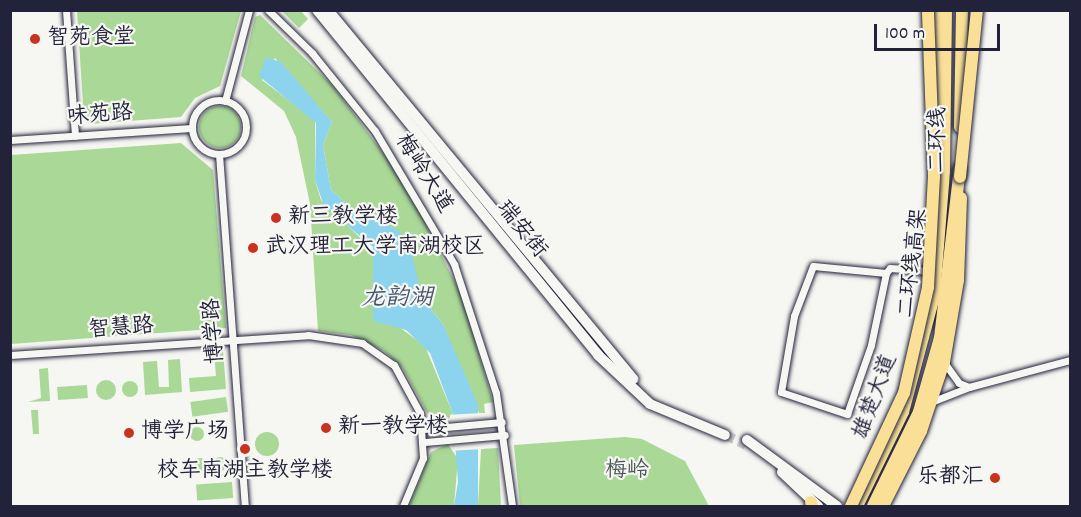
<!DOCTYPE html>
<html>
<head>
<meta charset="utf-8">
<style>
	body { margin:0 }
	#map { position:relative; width:1081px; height:517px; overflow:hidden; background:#f6f6f2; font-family:Dekko,"LXGW WenKai TC",sans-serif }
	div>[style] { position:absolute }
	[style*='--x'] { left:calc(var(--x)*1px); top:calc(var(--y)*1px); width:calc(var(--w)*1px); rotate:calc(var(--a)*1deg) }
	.green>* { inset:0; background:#aad897; transform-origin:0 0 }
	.round { border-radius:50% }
	.water>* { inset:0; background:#8cd3ed }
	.pier>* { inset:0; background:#f6f6f2; transform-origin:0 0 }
	.secondary-tunnel>* { height:10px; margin-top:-5px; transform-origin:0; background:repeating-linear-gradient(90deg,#cccccd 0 10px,transparent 0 15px) }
	.roads { filter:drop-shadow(0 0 2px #22223b) drop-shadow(0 0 2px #22223b) }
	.minor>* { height:7px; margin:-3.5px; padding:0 3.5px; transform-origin:3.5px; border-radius:3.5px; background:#f6f6f2 }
	.minor>.ring { margin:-3.5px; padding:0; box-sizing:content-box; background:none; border:7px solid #f6f6f2; border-radius:50% }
	.secondary>* { height:10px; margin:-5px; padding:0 5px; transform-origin:5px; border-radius:5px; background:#f6f6f2 }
	.primary>* { height:12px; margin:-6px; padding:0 6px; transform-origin:6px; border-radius:6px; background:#f9e096 }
	.trunk>* { height:12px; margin:-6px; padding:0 6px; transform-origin:6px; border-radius:6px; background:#f9e096 }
	.bridges { filter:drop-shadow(0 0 2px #22223b) drop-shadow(0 0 2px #22223b) }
	.trunk-bridge>* { height:12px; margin:-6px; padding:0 6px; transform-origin:6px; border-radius:6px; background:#f9e096 }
	.dots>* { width:16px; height:16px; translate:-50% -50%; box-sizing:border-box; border:3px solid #f6f6f2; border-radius:50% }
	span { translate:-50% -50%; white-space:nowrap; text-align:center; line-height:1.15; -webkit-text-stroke:4.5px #f6f6f2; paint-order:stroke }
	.poi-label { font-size:22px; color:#22223b }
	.left { translate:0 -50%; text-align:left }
	.right { translate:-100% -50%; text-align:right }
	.street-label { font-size:22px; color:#22223b }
	.park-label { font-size:22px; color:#4b5957 }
	.water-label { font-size:24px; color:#425770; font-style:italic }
	.frame { position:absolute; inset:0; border:12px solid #22223b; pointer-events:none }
	.scale { position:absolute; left:874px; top:24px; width:126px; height:27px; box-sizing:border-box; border:3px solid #22223b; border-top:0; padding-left:8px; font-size:18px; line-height:21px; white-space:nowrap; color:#22223b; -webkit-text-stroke:4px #f6f6f2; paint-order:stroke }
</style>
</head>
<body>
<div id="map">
	<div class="green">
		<div style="clip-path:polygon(77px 11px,77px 10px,241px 11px,220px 86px,195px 98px,181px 117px,89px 124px,84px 119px)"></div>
		<div style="clip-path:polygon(282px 11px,301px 11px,308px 19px,299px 28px)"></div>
		<div style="clip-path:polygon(260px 15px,332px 85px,402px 178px,461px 294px,493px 402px,484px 404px,485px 413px,479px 413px,443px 324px,423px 300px,405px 238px,350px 207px,331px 190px,323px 145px,332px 122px,275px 58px,262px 80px,315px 120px,315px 180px,321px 200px,375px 252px,373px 320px,399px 327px,425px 346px,453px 414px,447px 420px,428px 414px,402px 367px,384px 351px,351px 335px,318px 331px,310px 204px,296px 137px,284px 111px,241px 76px,255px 17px)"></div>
		<div class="round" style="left:199px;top:106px;width:42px;height:42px"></div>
		<div style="clip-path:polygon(181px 143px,213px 170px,226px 328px,11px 344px,11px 155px)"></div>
		<div style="clip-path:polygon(223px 351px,226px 389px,190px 392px,189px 378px,216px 376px,214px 352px)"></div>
		<div style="clip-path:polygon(180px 359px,182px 392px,145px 395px,143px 362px,157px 361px,159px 387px,169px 387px,168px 360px)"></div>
		<div style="clip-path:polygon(48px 368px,50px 401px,28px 402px,41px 398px,39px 369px)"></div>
		<div class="round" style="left:96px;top:380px;width:20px;height:20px"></div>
		<div class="round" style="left:122px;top:381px;width:16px;height:16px"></div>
		<div style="left:87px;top:385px;width:13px;height:30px;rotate:86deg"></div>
		<div style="left:226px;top:397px;width:15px;height:36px;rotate:82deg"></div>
		<div style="clip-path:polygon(31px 410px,38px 410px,39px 434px,33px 434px)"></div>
		<div class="round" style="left:211px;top:425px;width:14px;height:14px"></div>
		<div class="round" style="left:190px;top:427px;width:14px;height:14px"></div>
		<div class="round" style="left:255px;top:432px;width:24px;height:24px"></div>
		<div style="clip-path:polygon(625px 437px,642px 439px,685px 461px,709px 506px,520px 506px,514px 445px)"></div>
		<div style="clip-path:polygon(448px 444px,458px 459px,454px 506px,409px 506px,431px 452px)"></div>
		<div style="clip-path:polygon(498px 448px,501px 506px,478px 506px,481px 449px)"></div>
		<div class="round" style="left:213px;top:457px;width:14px;height:14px"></div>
		<div class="round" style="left:193px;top:458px;width:14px;height:14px"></div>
		<div style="left:232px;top:482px;width:16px;height:36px;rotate:86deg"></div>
	</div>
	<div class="water">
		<div style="clip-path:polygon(266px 57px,281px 62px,332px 122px,323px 145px,331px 190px,350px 207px,399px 231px,410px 247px,423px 300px,443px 324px,478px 405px,478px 506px,454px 506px,458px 482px,453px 414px,430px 353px,406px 330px,373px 321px,373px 247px,324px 206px,315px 180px,316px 123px,259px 76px)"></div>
	</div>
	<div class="pier">
		<div style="left:482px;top:413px;width:36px;height:32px;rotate:87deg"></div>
	</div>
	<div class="secondary-tunnel">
		<div style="--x:725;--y:435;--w:23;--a:25"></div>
	</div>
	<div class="roads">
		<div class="minor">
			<div style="--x:66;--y:10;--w:126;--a:85.9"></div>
			<div style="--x:268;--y:10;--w:62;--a:44.3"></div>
			<div style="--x:312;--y:53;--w:100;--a:51.1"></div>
			<div style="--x:375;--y:131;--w:155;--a:59.3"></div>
			<div style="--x:454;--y:264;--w:136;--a:72"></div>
			<div style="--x:496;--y:393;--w:114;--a:81.9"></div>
			<div class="ring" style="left:192px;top:100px;width:47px;height:47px"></div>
			<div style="--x:225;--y:101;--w:94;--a:-75.2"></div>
			<div style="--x:10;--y:140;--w:182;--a:-3.8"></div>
			<div style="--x:219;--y:154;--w:353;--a:85.8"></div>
			<div style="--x:886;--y:273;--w:73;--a:-174.5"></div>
			<div style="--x:813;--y:266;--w:53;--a:110.8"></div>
			<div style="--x:794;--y:316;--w:77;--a:99.7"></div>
			<div style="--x:781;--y:392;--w:70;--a:18.4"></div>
			<div style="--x:847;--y:414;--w:73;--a:-70.8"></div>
			<div style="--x:871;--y:345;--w:74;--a:-78.2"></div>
			<div style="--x:886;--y:273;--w:6;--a:-51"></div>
			<div style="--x:890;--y:268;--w:40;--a:4.3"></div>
			<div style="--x:10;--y:355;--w:299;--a:-3.8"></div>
			<div style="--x:308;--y:335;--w:55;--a:8.4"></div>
			<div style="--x:362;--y:343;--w:39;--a:35"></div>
			<div style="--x:394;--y:365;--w:55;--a:61.6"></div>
			<div style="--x:420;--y:413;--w:45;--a:86.2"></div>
			<div style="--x:423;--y:458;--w:52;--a:112.6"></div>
			<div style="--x:969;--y:387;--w:105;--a:-15"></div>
			<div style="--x:931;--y:402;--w:41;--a:-21.5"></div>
			<div style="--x:969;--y:387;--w:11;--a:-158"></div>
			<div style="--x:959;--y:383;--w:24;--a:-126"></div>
			<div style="--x:424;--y:429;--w:78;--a:-5.1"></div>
			<div style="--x:425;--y:442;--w:80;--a:-5"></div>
		</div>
		<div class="secondary">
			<div style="--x:317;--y:10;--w:445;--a:50.8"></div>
			<div style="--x:598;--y:355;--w:71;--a:43.3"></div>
			<div style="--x:650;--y:404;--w:81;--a:22.5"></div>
			<div style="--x:328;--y:10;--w:479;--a:50.4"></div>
			<div style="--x:747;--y:440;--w:112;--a:36.3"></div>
			<div style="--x:782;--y:472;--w:50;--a:43.4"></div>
		</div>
		<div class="primary">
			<div style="--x:937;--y:105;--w:95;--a:-89.4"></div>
			<div style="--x:811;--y:502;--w:4;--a:76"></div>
			<div style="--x:883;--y:506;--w:84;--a:-63.1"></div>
			<div style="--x:921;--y:431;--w:73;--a:-71.6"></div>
			<div style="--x:944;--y:362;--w:83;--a:-80.3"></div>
			<div style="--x:958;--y:280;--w:82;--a:-87.9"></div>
		</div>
		<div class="trunk">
			<div style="--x:960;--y:127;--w:117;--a:-89"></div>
			<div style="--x:857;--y:506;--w:105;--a:-63.9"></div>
			<div style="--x:903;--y:412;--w:120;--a:-75"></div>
			<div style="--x:934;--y:296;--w:124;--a:-85.4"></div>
			<div style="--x:944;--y:172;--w:162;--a:-89.3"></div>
			<div style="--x:873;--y:506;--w:105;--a:-63.9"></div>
			<div style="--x:919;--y:412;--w:77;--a:-74.2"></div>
			<div style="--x:940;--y:338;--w:170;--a:-83.3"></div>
		</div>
	</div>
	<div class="bridges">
		<div class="trunk-bridge">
			<div style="--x:960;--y:177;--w:168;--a:-84.2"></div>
			<div style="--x:851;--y:506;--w:125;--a:-64.9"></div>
			<div style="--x:904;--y:393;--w:109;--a:-77.2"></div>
			<div style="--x:928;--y:287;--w:111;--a:-86.9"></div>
			<div style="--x:934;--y:176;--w:166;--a:-92.1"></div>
		</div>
	</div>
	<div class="dots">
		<div style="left:35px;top:39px;background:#c8321e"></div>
		<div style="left:276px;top:218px;background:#c8321e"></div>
		<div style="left:253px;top:248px;background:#c8321e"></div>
		<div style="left:326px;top:428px;background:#c8321e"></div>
		<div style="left:129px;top:433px;background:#c8321e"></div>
		<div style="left:245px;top:449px;background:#c8321e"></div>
		<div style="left:995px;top:478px;background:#c8321e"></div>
	</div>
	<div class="poi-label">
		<span class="left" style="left:47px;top:39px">智苑食堂</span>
		<span class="left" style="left:288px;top:218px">新三教学楼</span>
		<span class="left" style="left:265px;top:248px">武汉理工大学南湖校区</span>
		<span class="left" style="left:338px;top:428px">新一教学楼</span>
		<span class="left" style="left:141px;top:433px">博学广场</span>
		<span style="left:245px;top:472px">校车南湖主教学楼</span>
		<span class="right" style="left:983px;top:478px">乐都汇</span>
	</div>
	<div class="street-label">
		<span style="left:100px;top:116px;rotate:-4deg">味苑路</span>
		<span style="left:939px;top:140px;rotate:-89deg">二环线</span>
		<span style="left:423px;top:174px;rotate:58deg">梅岭大道</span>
		<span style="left:521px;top:230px;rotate:51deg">瑞安街</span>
		<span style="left:914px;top:263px;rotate:-83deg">二环线高架</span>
		<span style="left:121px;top:329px;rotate:-4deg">智慧路</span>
		<span style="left:215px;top:331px;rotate:-94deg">博学路</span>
		<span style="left:876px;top:397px;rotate:-70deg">雄楚大道</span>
	</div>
	<div class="park-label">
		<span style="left:627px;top:472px">梅岭</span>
	</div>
	<div class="water-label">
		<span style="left:397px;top:300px">龙韵湖</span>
	</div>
	<div class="frame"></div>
	<div class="scale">100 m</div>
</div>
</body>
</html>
